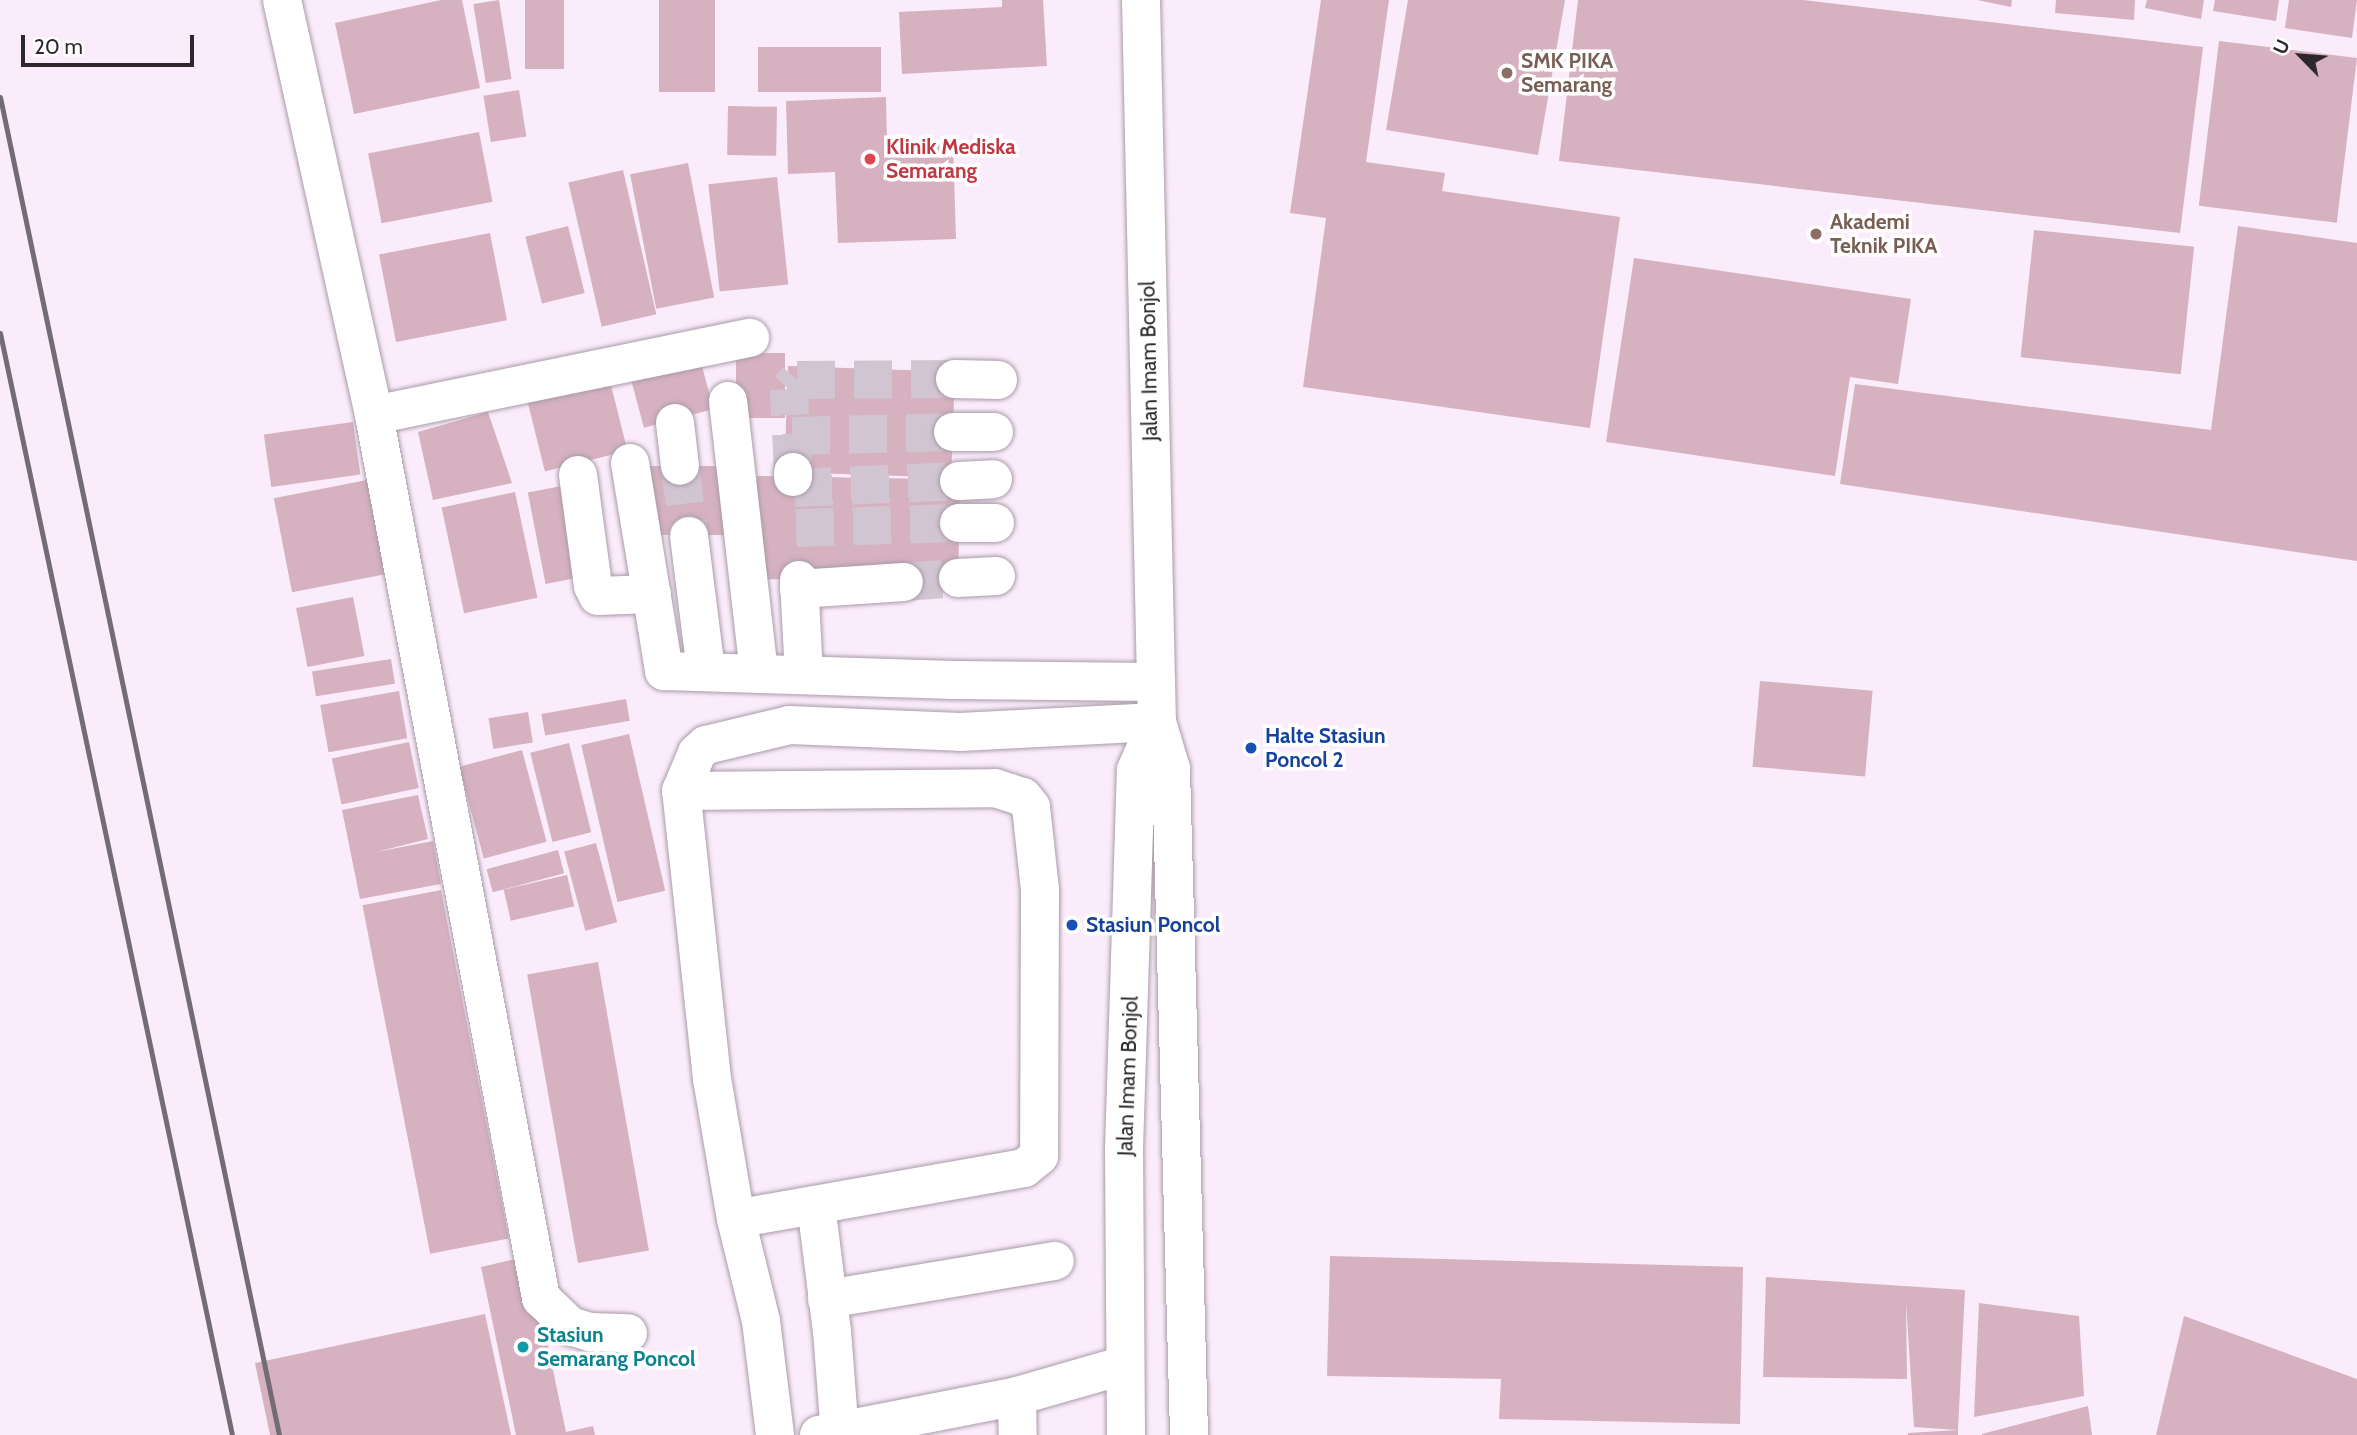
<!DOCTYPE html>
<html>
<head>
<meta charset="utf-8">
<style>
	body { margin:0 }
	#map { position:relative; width:2357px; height:1435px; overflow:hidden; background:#fbecfb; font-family:Cabin,sans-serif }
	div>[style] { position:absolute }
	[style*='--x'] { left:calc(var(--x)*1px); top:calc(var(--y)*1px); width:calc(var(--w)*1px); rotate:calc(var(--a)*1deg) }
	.building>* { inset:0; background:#d6b1c0; transform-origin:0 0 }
	.minor-tunnel>* { height:38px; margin-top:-19px; transform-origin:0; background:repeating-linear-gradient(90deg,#d2c5d2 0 38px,transparent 0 57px) }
	.roads { filter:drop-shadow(0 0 2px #a99ba8) drop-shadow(0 0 2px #a99ba8) }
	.minor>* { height:38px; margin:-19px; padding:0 19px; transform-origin:19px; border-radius:19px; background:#fff }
	.major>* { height:38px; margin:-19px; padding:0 19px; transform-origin:19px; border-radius:19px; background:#fff }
	.rail>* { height:5px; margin:-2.5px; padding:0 2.5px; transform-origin:2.5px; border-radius:2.5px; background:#746c74 }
	.dots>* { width:19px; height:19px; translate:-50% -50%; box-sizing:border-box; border:4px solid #fff; border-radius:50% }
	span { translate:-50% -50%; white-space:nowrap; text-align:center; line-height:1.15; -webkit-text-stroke:7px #fff; paint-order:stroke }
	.education-label { font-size:21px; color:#785e54; font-weight:700 }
	.left { translate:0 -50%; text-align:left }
	.health-label { font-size:21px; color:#be3a42; font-weight:700 }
	.street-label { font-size:21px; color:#2d282d }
	.transit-label { font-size:21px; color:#164399; font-weight:700 }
	.culture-label { font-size:21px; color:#0d838f; font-weight:700 }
	.north { position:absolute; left:2266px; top:21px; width:70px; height:70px; -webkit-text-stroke:5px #fff; paint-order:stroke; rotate:295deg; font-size:19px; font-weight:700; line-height:28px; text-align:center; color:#2d282d }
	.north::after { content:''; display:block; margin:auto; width:24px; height:32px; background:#2d282d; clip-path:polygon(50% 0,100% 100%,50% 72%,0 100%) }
	.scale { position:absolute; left:21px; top:35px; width:173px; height:32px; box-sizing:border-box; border:4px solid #2d282d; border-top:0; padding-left:9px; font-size:21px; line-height:24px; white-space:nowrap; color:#2d282d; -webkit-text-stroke:5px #fff; paint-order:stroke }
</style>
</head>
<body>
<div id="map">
	<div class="building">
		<div style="clip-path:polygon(441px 0,462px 0,480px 88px,354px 114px,335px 23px)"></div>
		<div style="left:499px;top:0;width:80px;height:26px;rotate:81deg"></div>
		<div style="left:525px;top:0;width:39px;height:69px"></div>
		<div style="left:659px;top:0;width:56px;height:92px"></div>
		<div style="clip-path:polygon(1002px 0,1043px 0,1047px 66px,902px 74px,899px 12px,1002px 7px)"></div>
		<div style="clip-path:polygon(1321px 0,1389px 0,1366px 162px,1445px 173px,1442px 191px,1620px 217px,1590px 428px,1303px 387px,1326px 218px,1290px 213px)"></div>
		<div style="clip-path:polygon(1408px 0,1565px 0,1538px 155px,1386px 130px)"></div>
		<div style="clip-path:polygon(1578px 0,1803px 0,2203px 47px,2180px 233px,1559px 161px)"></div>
		<div style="clip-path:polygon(1977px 0,2012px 0,2011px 7px)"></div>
		<div style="clip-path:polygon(2056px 0,2135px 0,2134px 20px,2055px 13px)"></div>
		<div style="clip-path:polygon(2147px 0,2204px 0,2201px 19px,2145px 8px)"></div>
		<div style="clip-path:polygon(2215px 0,2279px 0,2276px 21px,2213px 11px)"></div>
		<div style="clip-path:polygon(2289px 0,2357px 0,2352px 38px,2285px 28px)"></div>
		<div style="left:2219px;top:41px;width:139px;height:166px;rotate:7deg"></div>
		<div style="left:881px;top:47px;width:45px;height:123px;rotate:90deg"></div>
		<div style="left:519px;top:90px;width:47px;height:36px;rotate:81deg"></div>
		<div style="clip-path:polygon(886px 97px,887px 147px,953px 144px,956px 239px,838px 243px,835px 172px,788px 174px,786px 101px)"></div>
		<div style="left:728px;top:106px;width:49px;height:49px;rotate:1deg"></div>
		<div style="left:479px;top:132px;width:71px;height:113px;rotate:79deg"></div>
		<div style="left:688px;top:163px;width:137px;height:59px;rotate:79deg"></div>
		<div style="left:623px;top:170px;width:148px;height:56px;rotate:77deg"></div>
		<div style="left:777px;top:177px;width:108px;height:69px;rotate:84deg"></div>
		<div style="left:568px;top:226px;width:69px;height:44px;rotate:76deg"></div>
		<div style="clip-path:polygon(2238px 226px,2357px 243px,2357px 561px,1840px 484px,1855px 384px,2211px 430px)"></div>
		<div style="left:2034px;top:230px;width:161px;height:128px;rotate:6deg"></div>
		<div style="left:490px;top:233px;width:89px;height:113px;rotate:79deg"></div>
		<div style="clip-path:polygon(1634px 258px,1911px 299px,1898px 384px,1850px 377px,1835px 476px,1606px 442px)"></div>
		<div style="left:736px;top:353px;width:49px;height:65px"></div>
		<div style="left:699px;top:355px;width:56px;height:72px;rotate:75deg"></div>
		<div style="left:788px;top:366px;width:167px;height:106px;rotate:2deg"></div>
		<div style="left:610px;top:381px;width:72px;height:85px;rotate:76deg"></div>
		<div style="clip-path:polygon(488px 412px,512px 483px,433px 500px,418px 432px)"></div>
		<div style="left:353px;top:422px;width:53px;height:90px;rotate:82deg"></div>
		<div style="left:646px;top:466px;width:85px;height:69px"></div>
		<div style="left:757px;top:476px;width:203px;height:103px;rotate:1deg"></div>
		<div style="left:367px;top:480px;width:96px;height:95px;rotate:79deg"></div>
		<div style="left:572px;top:484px;width:93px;height:45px;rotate:79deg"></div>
		<div style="left:515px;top:492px;width:108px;height:75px;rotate:78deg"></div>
		<div style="left:353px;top:597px;width:60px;height:58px;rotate:79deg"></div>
		<div style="left:391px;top:659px;width:25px;height:80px;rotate:81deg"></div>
		<div style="left:1760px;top:681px;width:113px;height:86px;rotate:5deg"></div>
		<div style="left:399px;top:691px;width:48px;height:80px;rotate:80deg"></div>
		<div style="left:626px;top:699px;width:22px;height:86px;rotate:80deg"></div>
		<div style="left:528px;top:712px;width:31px;height:40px;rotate:81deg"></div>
		<div style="left:629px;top:734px;width:161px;height:49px;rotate:77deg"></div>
		<div style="left:409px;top:742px;width:47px;height:79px;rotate:78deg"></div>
		<div style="left:569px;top:743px;width:92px;height:40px;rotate:76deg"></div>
		<div style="left:522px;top:750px;width:95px;height:65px;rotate:75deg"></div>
		<div style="clip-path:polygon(418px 795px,428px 839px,376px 852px,433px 841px,441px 884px,360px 899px,342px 810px)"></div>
		<div style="left:596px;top:843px;width:82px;height:33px;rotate:75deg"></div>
		<div style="left:558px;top:850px;width:24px;height:74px;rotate:75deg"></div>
		<div style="left:567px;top:875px;width:32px;height:65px;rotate:77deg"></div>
		<div style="left:441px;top:890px;width:355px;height:80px;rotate:79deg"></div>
		<div style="left:598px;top:962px;width:293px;height:72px;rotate:80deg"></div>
		<div style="clip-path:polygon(529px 1256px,566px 1432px,593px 1426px,595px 1435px,516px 1435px,481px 1267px)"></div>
		<div style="clip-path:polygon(1330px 1256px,1743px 1267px,1740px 1424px,1499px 1419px,1501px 1379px,1327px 1376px)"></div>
		<div style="clip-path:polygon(1766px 1277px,1965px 1290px,1958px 1430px,1914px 1427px,1906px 1302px,1907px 1379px,1763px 1377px)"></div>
		<div style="clip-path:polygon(1979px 1303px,2079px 1316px,2084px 1396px,1974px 1417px)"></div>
		<div style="clip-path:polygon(485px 1314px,511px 1435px,270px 1435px,255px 1363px)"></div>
		<div style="clip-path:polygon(2184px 1316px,2357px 1379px,2357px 1435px,2156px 1435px)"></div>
		<div style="clip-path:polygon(2088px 1406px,2092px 1435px,1982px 1435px,1982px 1434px)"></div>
		<div style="clip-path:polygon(1958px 1430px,1958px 1435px,1908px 1435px,1908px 1433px)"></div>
	</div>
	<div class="minor-tunnel">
		<div style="--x:792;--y:436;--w:161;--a:-1.4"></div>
		<div style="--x:680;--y:466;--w:71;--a:82.7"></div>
		<div style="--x:793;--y:472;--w:83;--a:-92.8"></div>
		<div style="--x:789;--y:389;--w:12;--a:-48"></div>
		<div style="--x:797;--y:380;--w:158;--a:-0.4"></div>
		<div style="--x:794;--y:488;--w:165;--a:-2.4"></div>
		<div style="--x:796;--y:528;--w:163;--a:-1.8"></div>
		<div style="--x:904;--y:582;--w:54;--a:-4.2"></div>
	</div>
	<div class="roads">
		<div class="minor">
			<div style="--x:282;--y:0;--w:425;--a:77.5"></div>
			<div style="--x:374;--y:415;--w:899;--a:79.29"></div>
			<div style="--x:541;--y:1298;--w:40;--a:44"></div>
			<div style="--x:570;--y:1326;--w:21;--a:17"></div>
			<div style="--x:590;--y:1332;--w:38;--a:2"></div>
			<div style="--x:955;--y:379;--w:43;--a:1.3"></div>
			<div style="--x:728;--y:401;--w:274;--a:83.5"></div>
			<div style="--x:374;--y:415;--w:384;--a:-11.6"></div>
			<div style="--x:675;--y:423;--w:43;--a:83.4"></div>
			<div style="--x:953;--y:432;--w:41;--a:0"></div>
			<div style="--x:630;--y:463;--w:211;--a:80.7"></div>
			<div style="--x:664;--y:671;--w:290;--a:1.8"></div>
			<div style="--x:954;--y:680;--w:202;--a:0.6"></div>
			<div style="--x:793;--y:472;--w:5;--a:90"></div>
			<div style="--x:578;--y:475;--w:112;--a:82.3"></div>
			<div style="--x:593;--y:586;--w:11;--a:63"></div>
			<div style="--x:598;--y:596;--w:54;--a:-2.1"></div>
			<div style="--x:959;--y:481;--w:34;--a:-3"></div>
			<div style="--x:959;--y:523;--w:36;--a:0"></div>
			<div style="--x:689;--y:536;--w:135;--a:82.8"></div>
			<div style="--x:958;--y:578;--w:38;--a:-3"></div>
			<div style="--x:799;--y:580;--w:95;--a:87"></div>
			<div style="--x:799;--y:589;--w:105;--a:-3.8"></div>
			<div style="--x:681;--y:791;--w:314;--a:-0.5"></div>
			<div style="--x:995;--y:788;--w:29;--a:18"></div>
			<div style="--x:1023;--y:797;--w:13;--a:51"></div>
			<div style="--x:1031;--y:807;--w:83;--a:83.8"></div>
			<div style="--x:1040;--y:890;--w:266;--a:90.2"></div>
			<div style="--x:1039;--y:1156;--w:19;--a:141"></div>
			<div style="--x:1024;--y:1168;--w:292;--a:170"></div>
			<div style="--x:816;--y:1205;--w:127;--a:82.8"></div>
			<div style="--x:832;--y:1331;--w:104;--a:85.6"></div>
			<div style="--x:827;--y:1299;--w:231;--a:-9.5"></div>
			<div style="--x:1017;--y:1396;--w:39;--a:89"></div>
			<div style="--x:775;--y:1435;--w:115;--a:-97"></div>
			<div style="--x:761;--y:1321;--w:105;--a:-103.8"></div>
			<div style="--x:736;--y:1219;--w:142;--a:-99.7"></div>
			<div style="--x:712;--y:1079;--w:290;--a:-96.1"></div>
			<div style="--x:681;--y:791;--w:41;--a:-67.2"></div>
			<div style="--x:697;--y:753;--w:12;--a:-42"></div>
			<div style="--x:706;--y:745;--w:85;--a:-13.5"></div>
			<div style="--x:789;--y:725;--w:171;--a:2.3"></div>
			<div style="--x:960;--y:732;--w:197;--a:-2.9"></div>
			<div style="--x:819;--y:1435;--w:202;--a:-11.1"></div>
			<div style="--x:1017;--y:1396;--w:112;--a:-16"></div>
		</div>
		<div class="major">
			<div style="--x:1141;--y:0;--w:682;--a:88.74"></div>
			<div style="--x:1156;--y:682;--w:40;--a:88.6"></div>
			<div style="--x:1157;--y:722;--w:49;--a:73.4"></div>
			<div style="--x:1171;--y:769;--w:666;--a:88.45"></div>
			<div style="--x:1126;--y:1435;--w:286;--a:-90.4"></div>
			<div style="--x:1124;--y:1149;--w:379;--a:-88.2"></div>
			<div style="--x:1136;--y:770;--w:52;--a:-66.4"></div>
		</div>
	</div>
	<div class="rail">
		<div style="--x:0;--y:97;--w:1367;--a:78.22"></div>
		<div style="--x:0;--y:333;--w:1126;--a:78.11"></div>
	</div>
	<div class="dots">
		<div style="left:1507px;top:73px;background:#8d6e63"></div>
		<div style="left:870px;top:159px;background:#e0444e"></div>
		<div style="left:1816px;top:234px;background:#8d6e63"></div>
		<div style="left:1251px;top:748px;background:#1a4fb4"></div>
		<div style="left:1072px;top:925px;background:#1a4fb4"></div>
		<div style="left:523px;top:1347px;background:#0f9aa8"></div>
	</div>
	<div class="education-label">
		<span class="left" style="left:1521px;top:73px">SMK PIKA<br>Semarang</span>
		<span class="left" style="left:1830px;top:234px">Akademi<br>Teknik PIKA</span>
	</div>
	<div class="health-label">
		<span class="left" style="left:886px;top:159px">Klinik Mediska<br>Semarang</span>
	</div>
	<div class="street-label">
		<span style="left:1149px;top:361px;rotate:-91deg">Jalan Imam Bonjol</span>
		<span style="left:1128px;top:1076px;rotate:-88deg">Jalan Imam Bonjol</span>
	</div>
	<div class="transit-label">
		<span class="left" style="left:1265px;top:748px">Halte Stasiun<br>Poncol 2</span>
		<span class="left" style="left:1086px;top:925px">Stasiun Poncol</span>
	</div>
	<div class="culture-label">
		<span class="left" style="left:537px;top:1347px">Stasiun<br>Semarang Poncol</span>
	</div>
	<div class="north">U</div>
	<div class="scale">20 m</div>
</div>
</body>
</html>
